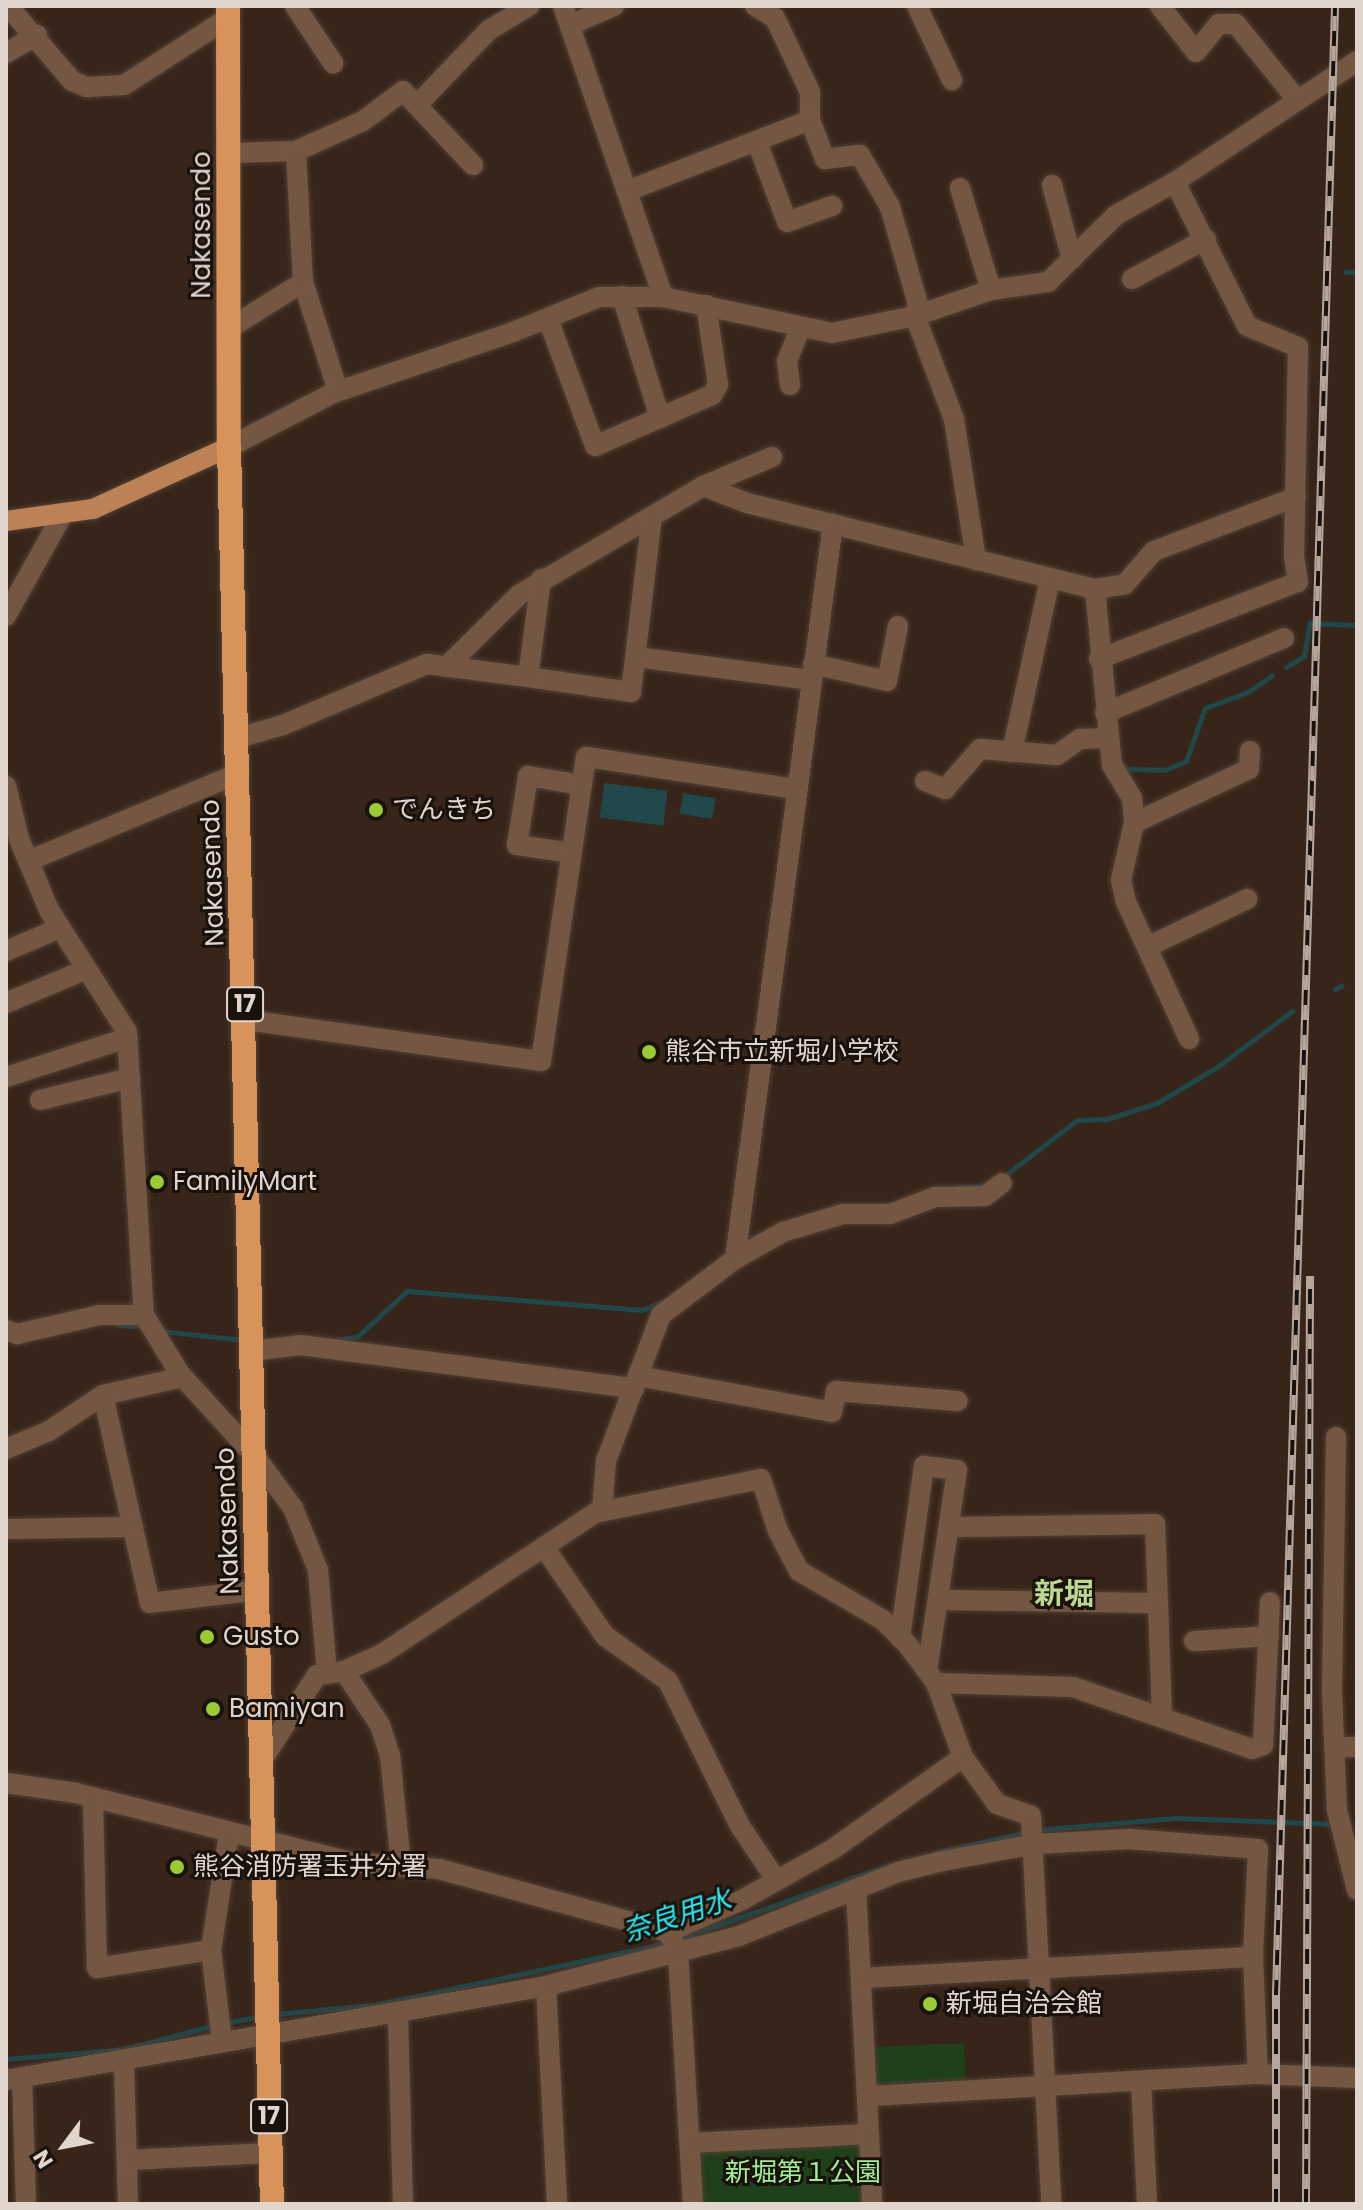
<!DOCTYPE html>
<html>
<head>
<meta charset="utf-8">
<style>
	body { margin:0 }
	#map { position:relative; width:1363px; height:2210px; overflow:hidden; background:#382519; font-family:Poppins,"Noto Sans JP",sans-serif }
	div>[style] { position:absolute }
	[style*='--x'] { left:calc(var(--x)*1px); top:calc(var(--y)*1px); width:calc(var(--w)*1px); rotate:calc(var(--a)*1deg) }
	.green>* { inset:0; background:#203f1b }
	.water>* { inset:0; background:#20474a; transform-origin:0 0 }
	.stream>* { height:5px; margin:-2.5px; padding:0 2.5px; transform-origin:2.5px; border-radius:2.5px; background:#20474a }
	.roads { filter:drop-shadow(0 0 2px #534136) drop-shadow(0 0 2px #534136) }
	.minor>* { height:20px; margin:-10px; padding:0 10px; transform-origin:10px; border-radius:10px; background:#745742 }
	.major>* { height:20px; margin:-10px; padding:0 10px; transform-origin:10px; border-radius:10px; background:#bc8255 }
	.highway>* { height:24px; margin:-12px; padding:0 12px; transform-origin:12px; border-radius:12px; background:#d8935b }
	.rail>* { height:8px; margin-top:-4px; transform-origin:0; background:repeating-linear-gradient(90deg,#19110b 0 15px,#b5a69d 0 30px); box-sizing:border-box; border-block:2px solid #b5a69d }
	.dots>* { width:22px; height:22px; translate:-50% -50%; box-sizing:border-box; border:4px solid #19110b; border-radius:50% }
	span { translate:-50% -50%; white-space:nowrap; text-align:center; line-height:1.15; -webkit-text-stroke:6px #19110b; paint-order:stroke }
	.shield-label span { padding:2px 6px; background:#19110b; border:2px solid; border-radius:6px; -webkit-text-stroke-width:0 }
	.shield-label { font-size:24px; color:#e2d5cd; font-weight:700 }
	.street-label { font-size:26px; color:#e2d5cd }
	.poi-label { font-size:26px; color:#e2d5cd }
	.left { translate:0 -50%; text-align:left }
	.park-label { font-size:26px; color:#a3ee95 }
	.water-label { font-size:28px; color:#26ebf4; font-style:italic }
	.quarter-label { font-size:30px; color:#bcd890; font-weight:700 }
	.frame { position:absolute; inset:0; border:8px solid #e2d5cd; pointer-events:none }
	.north { position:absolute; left:24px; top:2106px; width:80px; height:80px; -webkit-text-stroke:6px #19110b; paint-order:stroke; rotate:238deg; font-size:22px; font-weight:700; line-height:32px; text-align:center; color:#e2d5cd }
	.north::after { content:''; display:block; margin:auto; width:28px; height:36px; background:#e2d5cd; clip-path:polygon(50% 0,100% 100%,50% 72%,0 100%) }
</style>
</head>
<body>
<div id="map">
	<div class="green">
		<div style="clip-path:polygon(964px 2043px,966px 2081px,880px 2085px,874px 2080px,873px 2047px)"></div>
		<div style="clip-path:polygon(856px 2140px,862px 2146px,865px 2204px,700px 2204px,697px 2154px,703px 2148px)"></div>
	</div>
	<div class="water">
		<div style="left:604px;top:783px;width:64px;height:35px;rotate:7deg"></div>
		<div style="left:683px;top:793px;width:33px;height:21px;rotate:9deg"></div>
	</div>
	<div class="stream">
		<div style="--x:1346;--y:272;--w:11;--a:0"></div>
		<div style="--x:1286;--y:667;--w:21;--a:-31"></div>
		<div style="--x:1304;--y:656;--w:34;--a:-80"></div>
		<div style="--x:1310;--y:623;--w:47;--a:2.4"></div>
		<div style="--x:1126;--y:769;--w:39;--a:1"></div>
		<div style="--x:1165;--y:770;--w:23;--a:-23"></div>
		<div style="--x:1186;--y:761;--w:56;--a:-70.3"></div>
		<div style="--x:1205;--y:708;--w:46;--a:-20.4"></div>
		<div style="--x:1248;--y:692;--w:29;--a:-35"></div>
		<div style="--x:1335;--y:989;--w:7;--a:-27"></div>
		<div style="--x:1004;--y:1176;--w:92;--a:-37.5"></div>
		<div style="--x:1077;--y:1120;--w:30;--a:-2"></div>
		<div style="--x:1107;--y:1119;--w:52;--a:-17.7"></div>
		<div style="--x:1157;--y:1103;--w:70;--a:-31"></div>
		<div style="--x:1217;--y:1067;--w:94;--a:-36.7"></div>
		<div style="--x:958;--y:1187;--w:30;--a:-4"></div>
		<div style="--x:119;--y:1325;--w:26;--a:4"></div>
		<div style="--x:162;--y:1331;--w:82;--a:6.3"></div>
		<div style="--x:338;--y:1340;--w:20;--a:-11"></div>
		<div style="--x:358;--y:1336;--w:67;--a:-42.6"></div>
		<div style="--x:407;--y:1291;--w:236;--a:4.6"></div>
		<div style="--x:642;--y:1310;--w:25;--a:-23"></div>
		<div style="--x:1035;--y:1830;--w:141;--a:-4.9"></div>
		<div style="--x:1175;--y:1818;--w:161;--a:2.1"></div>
		<div style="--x:938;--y:1852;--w:89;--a:-12.9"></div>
		<div style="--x:676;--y:1940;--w:226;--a:-19.4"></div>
		<div style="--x:276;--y:2014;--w:103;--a:-5.5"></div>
		<div style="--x:379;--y:2004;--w:294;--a:-12"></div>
		<div style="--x:225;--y:2023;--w:38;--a:-11"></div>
		<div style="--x:6;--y:2059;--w:118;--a:-4.8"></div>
		<div style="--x:124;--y:2049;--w:94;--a:-14.8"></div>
	</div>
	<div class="roads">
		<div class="minor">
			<div style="--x:8;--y:6;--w:99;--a:49.5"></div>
			<div style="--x:72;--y:81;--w:16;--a:22"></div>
			<div style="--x:87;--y:87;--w:37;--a:-3"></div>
			<div style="--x:124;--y:85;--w:124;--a:-32.8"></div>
			<div style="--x:295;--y:6;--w:69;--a:56.3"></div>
			<div style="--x:563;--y:6;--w:308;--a:71"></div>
			<div style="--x:755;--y:6;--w:23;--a:31"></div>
			<div style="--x:775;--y:18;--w:82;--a:64.7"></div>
			<div style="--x:810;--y:92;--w:28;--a:90"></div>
			<div style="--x:810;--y:120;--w:42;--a:69"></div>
			<div style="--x:825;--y:159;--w:35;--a:-7"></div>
			<div style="--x:860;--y:155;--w:60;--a:60"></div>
			<div style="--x:890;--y:207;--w:101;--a:73.9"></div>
			<div style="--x:918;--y:304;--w:12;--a:104"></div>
			<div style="--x:915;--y:316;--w:110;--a:69.3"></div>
			<div style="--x:954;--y:419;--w:143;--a:81.1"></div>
			<div style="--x:917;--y:6;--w:82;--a:64.7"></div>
			<div style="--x:1160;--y:6;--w:58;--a:52"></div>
			<div style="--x:1196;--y:52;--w:36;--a:-51"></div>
			<div style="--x:1219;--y:24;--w:17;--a:0"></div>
			<div style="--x:1236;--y:24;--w:97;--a:51.2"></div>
			<div style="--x:570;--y:25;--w:48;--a:-23.4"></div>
			<div style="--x:6;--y:53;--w:36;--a:-30"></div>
			<div style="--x:417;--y:105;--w:104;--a:-46.2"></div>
			<div style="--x:489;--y:30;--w:47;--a:-31"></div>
			<div style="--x:757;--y:142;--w:85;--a:69.4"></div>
			<div style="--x:787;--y:222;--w:48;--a:-19.6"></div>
			<div style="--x:231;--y:153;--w:65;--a:-1.8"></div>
			<div style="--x:296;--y:151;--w:73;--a:-24.1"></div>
			<div style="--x:363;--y:121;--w:50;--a:-36.9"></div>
			<div style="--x:403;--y:91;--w:102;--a:46.6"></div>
			<div style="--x:1052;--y:185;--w:77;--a:74.9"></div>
			<div style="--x:960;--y:188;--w:107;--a:73.1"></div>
			<div style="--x:627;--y:191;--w:196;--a:-21.2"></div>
			<div style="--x:1132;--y:279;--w:84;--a:-28.4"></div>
			<div style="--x:303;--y:282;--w:114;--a:72.2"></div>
			<div style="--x:622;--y:296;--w:128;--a:72.7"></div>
			<div style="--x:548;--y:319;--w:135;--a:69.7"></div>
			<div style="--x:595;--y:446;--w:128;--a:-23.6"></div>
			<div style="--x:712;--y:395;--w:12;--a:-59"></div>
			<div style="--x:718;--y:385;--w:81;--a:-98.5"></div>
			<div style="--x:230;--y:328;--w:86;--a:-32.2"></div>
			<div style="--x:303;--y:282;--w:131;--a:-93.1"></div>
			<div style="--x:790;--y:385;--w:24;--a:-97"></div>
			<div style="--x:787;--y:361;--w:37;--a:-68"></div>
			<div style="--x:229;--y:447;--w:117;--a:-27.4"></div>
			<div style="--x:333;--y:393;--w:190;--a:-18.7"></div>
			<div style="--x:513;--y:332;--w:93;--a:-22.1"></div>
			<div style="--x:599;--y:297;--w:64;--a:0"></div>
			<div style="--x:663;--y:297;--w:173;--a:12"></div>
			<div style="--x:832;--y:333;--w:85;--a:-11.6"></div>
			<div style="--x:915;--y:316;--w:80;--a:-18.9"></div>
			<div style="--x:991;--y:290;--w:58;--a:-8"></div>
			<div style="--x:1048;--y:282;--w:95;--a:-44.6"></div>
			<div style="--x:1116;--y:215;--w:68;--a:-29.2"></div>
			<div style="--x:1175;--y:182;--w:219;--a:-33.6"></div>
			<div style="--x:703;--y:486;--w:75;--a:-22.8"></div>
			<div style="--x:1095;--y:589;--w:177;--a:84.5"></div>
			<div style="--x:1112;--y:765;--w:39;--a:59"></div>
			<div style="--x:1132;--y:798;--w:25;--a:85"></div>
			<div style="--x:1134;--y:823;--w:58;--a:102.8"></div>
			<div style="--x:1121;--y:880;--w:23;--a:77"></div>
			<div style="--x:1126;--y:902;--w:151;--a:65.3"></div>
			<div style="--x:6;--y:616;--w:113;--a:-60.9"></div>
			<div style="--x:636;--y:657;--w:177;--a:7.5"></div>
			<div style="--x:1099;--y:659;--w:213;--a:-21.2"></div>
			<div style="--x:1298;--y:582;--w:26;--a:-99"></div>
			<div style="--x:1294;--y:556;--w:209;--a:-88.9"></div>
			<div style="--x:1298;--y:347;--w:55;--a:-157.6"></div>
			<div style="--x:1247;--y:326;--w:161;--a:-116.6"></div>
			<div style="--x:813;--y:664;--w:76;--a:12.9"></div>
			<div style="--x:887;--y:681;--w:56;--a:-78.7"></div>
			<div style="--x:446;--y:667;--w:104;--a:-44.6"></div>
			<div style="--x:520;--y:594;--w:212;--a:-30.5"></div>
			<div style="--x:703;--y:486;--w:47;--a:21.1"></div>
			<div style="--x:747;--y:503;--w:358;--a:13.9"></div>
			<div style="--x:1095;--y:589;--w:30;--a:-9"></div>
			<div style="--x:1125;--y:584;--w:44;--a:-48.7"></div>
			<div style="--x:1154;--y:551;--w:152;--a:-20.8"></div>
			<div style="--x:528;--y:677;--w:104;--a:8.3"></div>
			<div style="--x:631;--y:692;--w:176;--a:-83.2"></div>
			<div style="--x:1105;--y:713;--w:194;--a:-22.7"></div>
			<div style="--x:238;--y:738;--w:47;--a:-16.1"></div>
			<div style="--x:283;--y:725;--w:156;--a:-23"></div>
			<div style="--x:427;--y:664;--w:102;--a:7.3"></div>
			<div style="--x:528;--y:677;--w:99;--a:-82.4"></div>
			<div style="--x:1012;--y:752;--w:177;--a:-77.6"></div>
			<div style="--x:925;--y:781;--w:22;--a:22"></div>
			<div style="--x:945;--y:789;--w:53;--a:-48.8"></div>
			<div style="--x:980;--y:749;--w:77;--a:4.5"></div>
			<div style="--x:1057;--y:755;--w:28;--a:-35"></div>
			<div style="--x:1080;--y:739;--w:29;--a:-2"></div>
			<div style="--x:6;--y:786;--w:55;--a:76.2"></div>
			<div style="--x:19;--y:839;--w:77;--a:67.1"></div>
			<div style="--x:49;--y:910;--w:145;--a:57.4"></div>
			<div style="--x:127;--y:1032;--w:284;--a:86.6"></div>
			<div style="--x:144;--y:1315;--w:69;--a:58.6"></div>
			<div style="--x:180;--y:1374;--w:110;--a:47.6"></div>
			<div style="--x:254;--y:1455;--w:66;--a:53.7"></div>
			<div style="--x:293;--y:1508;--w:67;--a:68"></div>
			<div style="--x:318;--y:1570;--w:102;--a:85"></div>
			<div style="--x:1134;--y:823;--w:127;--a:-25.2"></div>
			<div style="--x:1249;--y:769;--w:18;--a:-87"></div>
			<div style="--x:572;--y:853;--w:56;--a:-171.7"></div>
			<div style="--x:517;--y:845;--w:70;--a:-80.9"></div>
			<div style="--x:528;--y:776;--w:55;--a:9.5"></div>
			<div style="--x:28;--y:861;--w:229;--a:-22.6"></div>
			<div style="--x:1149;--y:946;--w:109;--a:-25.6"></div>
			<div style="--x:6;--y:951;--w:59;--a:-23.1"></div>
			<div style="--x:6;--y:1003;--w:86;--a:-22.7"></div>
			<div style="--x:246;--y:1020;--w:298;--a:7.9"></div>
			<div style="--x:541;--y:1061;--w:307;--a:-81.6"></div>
			<div style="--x:586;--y:757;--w:211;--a:8.7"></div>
			<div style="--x:6;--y:1077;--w:127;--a:-17.9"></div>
			<div style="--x:40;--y:1100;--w:93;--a:-13.7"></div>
			<div style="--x:735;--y:1259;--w:55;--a:-29.4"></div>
			<div style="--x:783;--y:1232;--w:63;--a:-16.7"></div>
			<div style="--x:843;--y:1214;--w:47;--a:0"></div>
			<div style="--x:890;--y:1214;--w:48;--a:-20.7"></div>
			<div style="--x:935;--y:1197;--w:50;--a:-1.1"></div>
			<div style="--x:985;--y:1196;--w:21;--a:-37"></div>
			<div style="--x:6;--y:1330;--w:12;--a:20"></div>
			<div style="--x:17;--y:1334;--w:85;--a:-12.9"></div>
			<div style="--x:100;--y:1315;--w:44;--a:0"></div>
			<div style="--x:251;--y:1351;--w:50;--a:-6.8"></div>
			<div style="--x:301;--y:1345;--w:336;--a:7.4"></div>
			<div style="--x:638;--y:1376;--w:197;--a:10.5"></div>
			<div style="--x:832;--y:1412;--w:21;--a:-79"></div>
			<div style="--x:836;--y:1391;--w:122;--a:4.7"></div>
			<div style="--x:183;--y:1377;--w:82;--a:167.3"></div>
			<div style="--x:103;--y:1395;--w:213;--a:77.3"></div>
			<div style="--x:150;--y:1603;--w:110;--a:-6.8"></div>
			<div style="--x:1336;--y:1437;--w:255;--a:90.9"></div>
			<div style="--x:1332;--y:1692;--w:118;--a:87.6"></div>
			<div style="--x:1337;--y:1810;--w:82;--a:76"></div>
			<div style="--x:6;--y:1449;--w:47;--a:-22.7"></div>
			<div style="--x:49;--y:1431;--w:65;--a:-33.7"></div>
			<div style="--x:602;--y:1510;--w:49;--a:-85.3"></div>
			<div style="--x:606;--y:1461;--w:156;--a:-69.4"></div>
			<div style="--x:661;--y:1315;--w:93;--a:-37.1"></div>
			<div style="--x:735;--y:1259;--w:742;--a:-82.41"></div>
			<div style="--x:950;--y:1527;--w:205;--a:-0.8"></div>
			<div style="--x:1155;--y:1524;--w:79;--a:87.8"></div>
			<div style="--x:6;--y:1529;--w:127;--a:-0.9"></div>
			<div style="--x:544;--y:1547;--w:108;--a:55.6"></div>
			<div style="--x:605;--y:1636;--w:77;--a:35.5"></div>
			<div style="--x:668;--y:1681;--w:162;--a:63.6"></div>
			<div style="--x:740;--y:1826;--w:63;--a:56.1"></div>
			<div style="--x:938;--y:1600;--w:220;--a:0.8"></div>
			<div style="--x:1158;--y:1603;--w:114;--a:88"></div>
			<div style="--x:900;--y:1638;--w:174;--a:-82.1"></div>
			<div style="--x:924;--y:1466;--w:33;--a:7"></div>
			<div style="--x:957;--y:1470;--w:202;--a:98.5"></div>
			<div style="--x:1194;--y:1641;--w:75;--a:-3.8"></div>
			<div style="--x:344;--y:1671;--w:65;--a:56.3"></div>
			<div style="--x:380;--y:1725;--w:32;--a:72"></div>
			<div style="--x:390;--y:1755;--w:112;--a:84.3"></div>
			<div style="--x:936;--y:1683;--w:137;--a:1.7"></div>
			<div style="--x:1073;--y:1687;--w:189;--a:19.1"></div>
			<div style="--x:1252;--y:1749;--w:12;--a:-20"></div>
			<div style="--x:1263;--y:1745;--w:143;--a:-87.2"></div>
			<div style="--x:1334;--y:1747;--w:23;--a:0"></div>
			<div style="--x:264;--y:1757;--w:98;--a:-57.1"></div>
			<div style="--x:317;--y:1675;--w:27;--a:-8"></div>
			<div style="--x:344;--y:1671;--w:42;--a:-24.1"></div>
			<div style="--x:382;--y:1654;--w:255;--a:-33.5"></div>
			<div style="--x:595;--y:1513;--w:169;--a:-11.6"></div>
			<div style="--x:761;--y:1479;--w:55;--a:71.9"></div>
			<div style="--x:778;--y:1531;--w:45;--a:62.3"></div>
			<div style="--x:799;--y:1571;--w:97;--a:30.3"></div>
			<div style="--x:883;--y:1620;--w:34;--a:45"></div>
			<div style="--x:907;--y:1644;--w:49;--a:53.4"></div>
			<div style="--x:936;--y:1683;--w:79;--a:70"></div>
			<div style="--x:963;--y:1757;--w:58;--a:54.1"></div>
			<div style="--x:997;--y:1804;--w:36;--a:19"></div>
			<div style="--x:1031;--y:1816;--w:389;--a:87"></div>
			<div style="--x:6;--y:1783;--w:71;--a:8.1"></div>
			<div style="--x:76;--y:1793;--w:283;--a:14.1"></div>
			<div style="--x:350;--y:1862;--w:89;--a:4.5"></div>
			<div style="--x:439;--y:1869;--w:238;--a:15.4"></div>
			<div style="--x:668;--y:1932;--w:22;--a:63"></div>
			<div style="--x:678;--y:1952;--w:252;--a:86.6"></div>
			<div style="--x:93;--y:1798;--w:170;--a:88.7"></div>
			<div style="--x:97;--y:1968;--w:115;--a:-9"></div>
			<div style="--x:856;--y:1889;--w:245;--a:87"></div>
			<div style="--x:668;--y:1932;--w:81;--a:-23.4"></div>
			<div style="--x:742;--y:1900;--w:104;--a:-29.3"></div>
			<div style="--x:833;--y:1849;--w:159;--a:-35.3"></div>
			<div style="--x:862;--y:1978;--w:392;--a:-3.1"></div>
			<div style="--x:546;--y:1986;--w:218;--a:87.1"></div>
			<div style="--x:398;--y:2016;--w:188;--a:88.5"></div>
			<div style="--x:222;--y:2042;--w:93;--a:-96.8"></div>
			<div style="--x:211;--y:1950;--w:117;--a:-81.2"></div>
			<div style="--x:124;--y:2063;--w:141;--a:88.4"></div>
			<div style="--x:22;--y:2078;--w:126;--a:88.2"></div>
			<div style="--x:6;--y:2080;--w:548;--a:-9.87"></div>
			<div style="--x:546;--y:1986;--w:199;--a:-14.5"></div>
			<div style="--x:739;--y:1936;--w:171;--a:-21.9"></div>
			<div style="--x:898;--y:1872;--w:41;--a:-14"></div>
			<div style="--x:938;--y:1862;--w:99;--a:-10.5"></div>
			<div style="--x:1035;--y:1844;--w:94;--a:-3"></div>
			<div style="--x:1129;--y:1839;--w:129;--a:4.4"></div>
			<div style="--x:1258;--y:1849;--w:108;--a:92.7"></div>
			<div style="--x:1253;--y:1957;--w:117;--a:87.6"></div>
			<div style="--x:1141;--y:2081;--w:123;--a:87.2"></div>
			<div style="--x:871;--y:2096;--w:388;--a:-3.3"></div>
			<div style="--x:1258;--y:2074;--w:99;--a:2.3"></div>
			<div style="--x:690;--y:2143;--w:179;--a:-2.9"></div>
			<div style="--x:869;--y:2134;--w:70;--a:87.5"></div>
			<div style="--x:127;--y:2160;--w:143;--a:-2.8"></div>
		</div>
		<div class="major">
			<div style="--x:6;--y:521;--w:88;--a:-7.9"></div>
			<div style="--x:93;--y:509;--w:149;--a:-24.5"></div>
		</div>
		<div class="highway">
			<div style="--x:228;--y:6;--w:441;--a:89.9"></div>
			<div style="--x:229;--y:447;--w:1758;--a:88.6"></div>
		</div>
	</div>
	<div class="rail">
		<div style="--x:1276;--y:2204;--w:209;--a:-90"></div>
		<div style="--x:1276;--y:1995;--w:1990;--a:-88.3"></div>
		<div style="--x:1306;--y:2204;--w:928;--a:-89.75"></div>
	</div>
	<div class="dots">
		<div style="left:376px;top:810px;background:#9bcb32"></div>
		<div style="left:649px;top:1052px;background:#9bcb32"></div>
		<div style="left:157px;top:1182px;background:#9bcb32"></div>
		<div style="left:207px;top:1637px;background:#9bcb32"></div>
		<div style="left:213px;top:1709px;background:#9bcb32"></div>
		<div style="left:177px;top:1867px;background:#9bcb32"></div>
		<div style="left:930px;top:2004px;background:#9bcb32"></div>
	</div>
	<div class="shield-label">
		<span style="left:245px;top:1004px">17</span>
		<span style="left:269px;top:2116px">17</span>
	</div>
	<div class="street-label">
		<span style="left:202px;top:225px;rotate:-90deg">Nakasendo</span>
		<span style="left:213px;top:873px;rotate:-92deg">Nakasendo</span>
		<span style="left:228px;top:1521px;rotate:-92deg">Nakasendo</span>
	</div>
	<div class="poi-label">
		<span class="left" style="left:392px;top:810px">でんきち</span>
		<span class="left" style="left:665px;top:1052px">熊谷市立新堀小学校</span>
		<span class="left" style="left:173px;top:1182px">FamilyMart</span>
		<span class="left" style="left:223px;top:1637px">Gusto</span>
		<span class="left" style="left:229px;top:1709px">Bamiyan</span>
		<span class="left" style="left:193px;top:1867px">熊谷消防署玉井分署</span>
		<span class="left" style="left:946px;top:2004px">新堀自治会館</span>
	</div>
	<div class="park-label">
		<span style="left:803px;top:2173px">新堀第１公園</span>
	</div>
	<div class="water-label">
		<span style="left:677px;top:1916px;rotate:-18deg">奈良用水</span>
	</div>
	<div class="quarter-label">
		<span style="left:1064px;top:1594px">新堀</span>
	</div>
	<div class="frame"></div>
	<div class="north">N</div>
</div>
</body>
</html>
